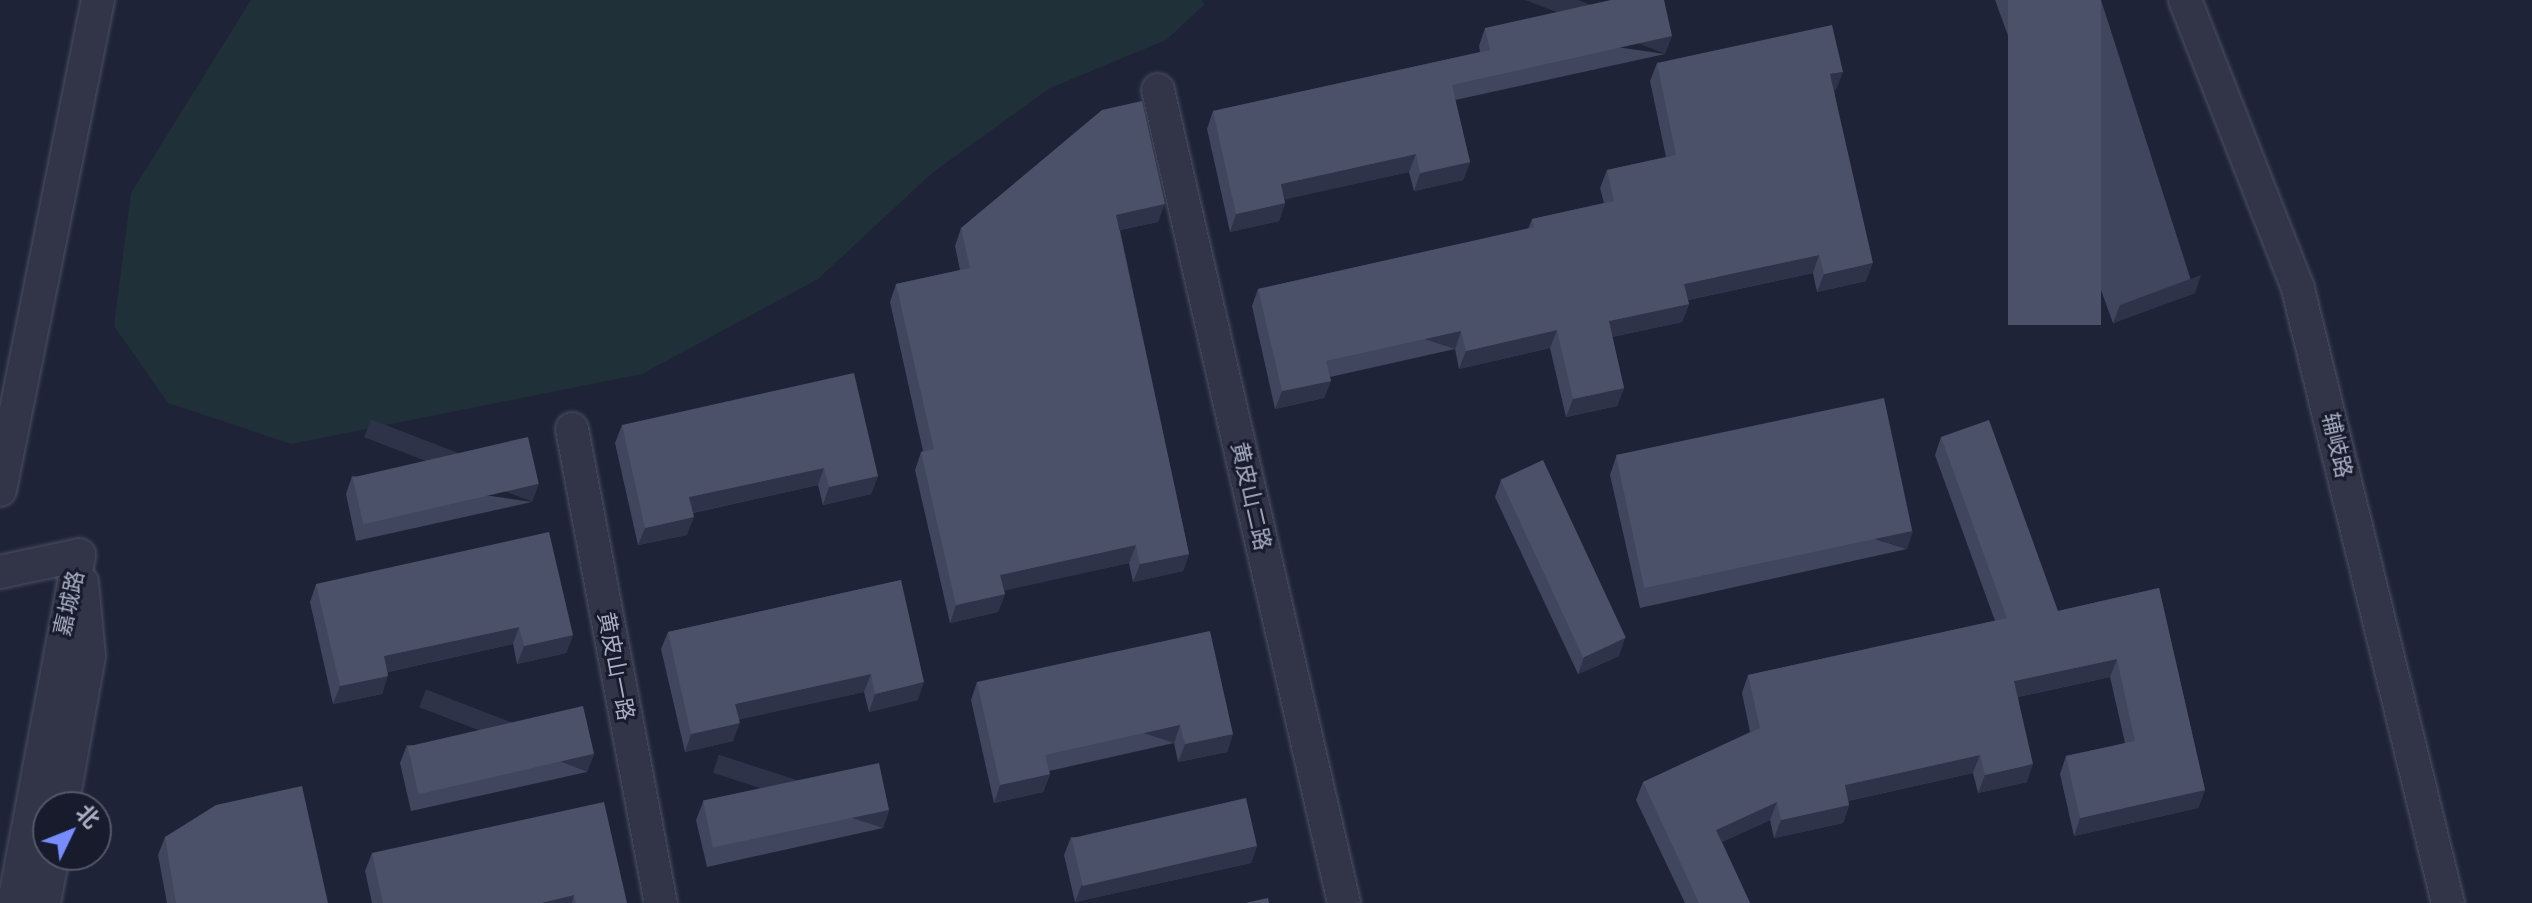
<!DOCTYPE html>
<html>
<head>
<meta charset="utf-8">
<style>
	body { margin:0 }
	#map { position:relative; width:2532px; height:903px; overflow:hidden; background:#1e2337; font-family:"IBM Plex Sans","Noto Sans SC",sans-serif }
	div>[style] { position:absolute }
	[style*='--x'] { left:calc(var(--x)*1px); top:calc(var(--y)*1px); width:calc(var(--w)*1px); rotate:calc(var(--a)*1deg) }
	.green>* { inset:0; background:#203038 }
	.roads { filter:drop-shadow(0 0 2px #4c5063) drop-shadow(0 0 2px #4c5063) }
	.street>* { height:32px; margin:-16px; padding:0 16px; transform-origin:16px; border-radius:16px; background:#313547 }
	.wall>* { inset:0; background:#41465f }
	.shaded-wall>* { inset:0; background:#2e334a; transform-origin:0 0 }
	.building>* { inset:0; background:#4c516a; transform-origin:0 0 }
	span { translate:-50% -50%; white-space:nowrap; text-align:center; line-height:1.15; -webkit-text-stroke:6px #171b2c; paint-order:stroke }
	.street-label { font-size:22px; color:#abafc5 }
	.north { position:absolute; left:32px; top:791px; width:80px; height:80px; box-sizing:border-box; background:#171b2c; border:2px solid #525669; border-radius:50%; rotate:47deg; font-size:22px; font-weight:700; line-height:32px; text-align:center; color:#abafc5 }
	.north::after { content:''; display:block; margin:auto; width:28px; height:36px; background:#768cff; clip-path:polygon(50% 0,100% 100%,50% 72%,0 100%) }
</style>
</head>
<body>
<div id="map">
	<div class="green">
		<div style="clip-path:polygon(251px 0,1202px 0,1204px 5px,1166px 40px,1050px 88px,932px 173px,818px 279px,642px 374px,291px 444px,168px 403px,114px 326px,131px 193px)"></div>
	</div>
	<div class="roads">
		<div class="street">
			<div style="--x:2185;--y:0;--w:310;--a:68.6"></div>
			<div style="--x:2298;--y:289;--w:632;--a:76.27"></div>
			<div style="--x:1158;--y:90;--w:834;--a:77.11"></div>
			<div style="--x:572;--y:429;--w:482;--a:79.4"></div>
			<div style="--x:0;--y:490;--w:500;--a:-78.7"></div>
			<div style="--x:0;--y:572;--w:81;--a:-12.1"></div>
			<div style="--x:62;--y:807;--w:153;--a:-79.9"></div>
			<div style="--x:89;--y:656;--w:74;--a:-95.4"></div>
			<div style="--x:14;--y:903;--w:354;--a:-79.4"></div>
			<div style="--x:44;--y:903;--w:49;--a:-79.4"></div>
		</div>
	</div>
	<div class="wall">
		<div style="clip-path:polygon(1995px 0,2101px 0,2195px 293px,2113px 323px)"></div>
		<div style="clip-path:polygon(1485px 28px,1665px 54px,1455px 100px,1470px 162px,1463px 180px,1414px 191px,1409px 172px,1284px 199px,1285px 203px,1279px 221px,1230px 232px,1207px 129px,1213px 111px,1480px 52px,1479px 46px)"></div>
		<div style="clip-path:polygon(1657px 63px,1836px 90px,1834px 90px,1866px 281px,1817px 292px,1813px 273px,1688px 300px,1689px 304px,1682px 322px,1612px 337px,1624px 388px,1617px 406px,1566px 417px,1550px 348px,1459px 369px,1455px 349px,1330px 377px,1331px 381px,1324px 398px,1275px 409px,1252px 306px,1258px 289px,1528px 229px,1532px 219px,1604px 203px,1600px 188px,1607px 170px,1666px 157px,1650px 81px)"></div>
		<div style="clip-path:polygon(1158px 222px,1120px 230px,1189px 554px,1183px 571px,1133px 582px,1129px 563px,1004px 590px,1005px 594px,998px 612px,950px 623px,915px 470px,921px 452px,923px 451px,890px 302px,896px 284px,960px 270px,955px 246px,961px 228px)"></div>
		<div style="clip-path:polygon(622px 425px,878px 476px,871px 494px,823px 505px,818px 485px,693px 513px,687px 535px,638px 545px,615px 443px)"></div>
		<div style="clip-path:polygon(1941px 437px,2058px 611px,2159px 588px,2205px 790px,2198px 808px,2074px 836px,2060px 774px,2066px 756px,2125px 743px,2110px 677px,2018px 697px,2027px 782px,1978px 793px,1973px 773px,1848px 801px,1849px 805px,1843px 823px,1774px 838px,1770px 820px,1722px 842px,1750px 903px,1685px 903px,1636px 800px,1643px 782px,1750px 732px,1742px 693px,1748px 675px,1995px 621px,1935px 455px)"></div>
		<div style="clip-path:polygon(1616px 457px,1907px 549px,1640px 608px,1610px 475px)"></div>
		<div style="clip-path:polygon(352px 476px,532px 502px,356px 541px,346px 494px)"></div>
		<div style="clip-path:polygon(1501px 480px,1619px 656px,1578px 674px,1495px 497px)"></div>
		<div style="clip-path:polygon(901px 580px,918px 700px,869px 712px,864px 692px,739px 719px,733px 741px,685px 752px,661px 649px,668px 632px)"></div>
		<div style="clip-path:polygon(316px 584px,573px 635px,566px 653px,517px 664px,513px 644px,388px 672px,382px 694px,333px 704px,310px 602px)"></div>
		<div style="clip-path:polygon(977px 682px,1233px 734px,1227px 752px,1178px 762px,1174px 743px,1049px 771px,1050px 774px,1043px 792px,994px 803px,971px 700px)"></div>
		<div style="clip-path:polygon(407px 745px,594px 754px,587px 772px,411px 811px,400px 763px)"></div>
		<div style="clip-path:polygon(703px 802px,889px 810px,883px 828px,707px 867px,696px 820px)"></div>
		<div style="clip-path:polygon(165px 837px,328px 903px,167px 903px,158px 855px)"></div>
		<div style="clip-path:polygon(1071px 837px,1257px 846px,1251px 863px,1075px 902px,1064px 855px)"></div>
		<div style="clip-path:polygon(372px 853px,627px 903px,372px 903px,365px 871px)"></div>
	</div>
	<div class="shaded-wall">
		<div style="left:1672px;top:36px;width:19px;height:225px;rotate:111deg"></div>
		<div style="clip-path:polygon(1843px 72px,1836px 90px,1824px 92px,1830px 74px)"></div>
		<div style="clip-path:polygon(1416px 154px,1409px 172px,1274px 202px,1281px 184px)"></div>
		<div style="clip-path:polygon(1470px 162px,1463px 180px,1414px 191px,1420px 173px)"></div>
		<div style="clip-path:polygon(1285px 203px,1279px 221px,1230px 232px,1236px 214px)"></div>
		<div style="clip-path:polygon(1165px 204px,1158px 222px,1110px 232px,1116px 215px)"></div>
		<div style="clip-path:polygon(1819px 255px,1813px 273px,1677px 302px,1684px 284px)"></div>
		<div style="clip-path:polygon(1873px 263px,1866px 281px,1817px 292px,1824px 274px)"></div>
		<div style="clip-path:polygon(2201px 275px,2195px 293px,2113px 323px,2120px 305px)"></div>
		<div style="clip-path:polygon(1689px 304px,1682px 322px,1602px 339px,1609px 321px)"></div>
		<div style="clip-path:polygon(1557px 330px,1550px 348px,1459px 369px,1466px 351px)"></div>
		<div style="left:1461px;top:331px;width:19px;height:138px;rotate:108deg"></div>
		<div style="clip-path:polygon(1331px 381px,1324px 398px,1275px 409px,1282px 391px)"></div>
		<div style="clip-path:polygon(1624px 388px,1617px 406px,1566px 417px,1573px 399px)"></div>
		<div style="clip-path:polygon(824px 468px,818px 485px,682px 515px,689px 497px)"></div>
		<div style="clip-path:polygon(878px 476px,871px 494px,823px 505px,829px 487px)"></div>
		<div style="left:539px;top:484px;width:19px;height:180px;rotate:111deg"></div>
		<div style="clip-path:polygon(694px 517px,687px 535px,638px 545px,645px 528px)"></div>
		<div style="left:1913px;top:531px;width:19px;height:272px;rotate:108deg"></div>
		<div style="clip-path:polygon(1136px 545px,1129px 563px,994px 593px,1000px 575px)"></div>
		<div style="clip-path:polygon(1189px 554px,1183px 571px,1133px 582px,1140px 564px)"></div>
		<div style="clip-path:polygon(1005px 594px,998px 612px,950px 623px,956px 605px)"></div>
		<div style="clip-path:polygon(519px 627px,513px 644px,378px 674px,384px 656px)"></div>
		<div style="clip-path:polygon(573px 635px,566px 653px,517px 664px,524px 646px)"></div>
		<div style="clip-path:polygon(1625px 638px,1619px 656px,1578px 674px,1584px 657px)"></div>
		<div style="clip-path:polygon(2117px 659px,2110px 677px,2008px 699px,2014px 681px)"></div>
		<div style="clip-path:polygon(871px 674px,864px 692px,729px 722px,735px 704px)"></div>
		<div style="clip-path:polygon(388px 676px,382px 694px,333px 704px,340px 686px)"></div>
		<div style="clip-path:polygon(924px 682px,918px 700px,869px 712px,875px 694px)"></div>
		<div style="clip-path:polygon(740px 723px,733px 741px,685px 752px,691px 734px)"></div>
		<div style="left:1180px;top:725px;width:19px;height:138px;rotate:108deg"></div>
		<div style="clip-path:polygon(1233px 734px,1227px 752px,1178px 762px,1185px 744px)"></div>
		<div style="left:594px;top:754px;width:19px;height:180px;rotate:111deg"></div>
		<div style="clip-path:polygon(1980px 755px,1973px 773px,1838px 803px,1845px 785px)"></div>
		<div style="clip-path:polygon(2033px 764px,2027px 782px,1978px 793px,1985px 775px)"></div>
		<div style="clip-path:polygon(1050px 774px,1043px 792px,994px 803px,1000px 785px)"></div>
		<div style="clip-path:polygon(2205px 790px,2198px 808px,2074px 836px,2080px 818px)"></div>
		<div style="clip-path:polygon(1777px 802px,1770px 820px,1709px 848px,1716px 830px)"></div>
		<div style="clip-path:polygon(1849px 805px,1843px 823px,1774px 838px,1781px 820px)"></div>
		<div style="left:889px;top:810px;width:19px;height:179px;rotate:108deg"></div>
		<div style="clip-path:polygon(1257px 846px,1251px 863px,1075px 902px,1082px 884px)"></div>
		<div style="clip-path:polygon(574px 895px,572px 903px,541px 903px)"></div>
	</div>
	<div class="building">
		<div style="clip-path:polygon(1611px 0,1664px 0,1672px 36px,1452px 85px,1470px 162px,1420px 173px,1416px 154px,1281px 184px,1285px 203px,1236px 214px,1213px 111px,1490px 50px,1485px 28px)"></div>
		<div style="left:2008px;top:0;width:93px;height:325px"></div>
		<div style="clip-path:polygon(1832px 25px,1843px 72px,1830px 74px,1873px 263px,1824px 274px,1819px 255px,1684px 284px,1689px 304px,1609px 321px,1624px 388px,1573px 399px,1557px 330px,1466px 351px,1461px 331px,1326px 361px,1331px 381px,1282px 391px,1258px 289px,1534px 227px,1532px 219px,1614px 201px,1607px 170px,1676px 155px,1657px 63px)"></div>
		<div style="clip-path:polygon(1142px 101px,1165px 204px,1116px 215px,1189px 554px,1140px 564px,1136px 545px,1000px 575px,1005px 594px,956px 605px,921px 452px,934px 449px,896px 284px,970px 268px,961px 228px,1102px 110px)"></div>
		<div style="clip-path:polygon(854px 373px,878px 476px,829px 487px,824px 468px,689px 497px,694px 517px,645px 528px,622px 425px)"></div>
		<div style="left:1884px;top:398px;width:136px;height:274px;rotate:78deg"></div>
		<div style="clip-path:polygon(1989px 420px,2058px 611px,2159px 588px,2205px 790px,2080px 818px,2066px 756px,2135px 741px,2117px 659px,2014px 681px,2033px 764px,1985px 775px,1980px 755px,1845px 785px,1849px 805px,1781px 820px,1777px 802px,1716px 830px,1750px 903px,1699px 903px,1643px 782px,1760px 728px,1748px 675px,2007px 618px,1941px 437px)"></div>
		<div style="left:528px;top:437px;width:48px;height:180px;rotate:77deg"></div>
		<div style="left:1543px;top:460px;width:196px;height:47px;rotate:65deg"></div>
		<div style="clip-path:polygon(549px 532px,573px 635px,524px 646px,519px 627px,384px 656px,388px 676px,340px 686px,316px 584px)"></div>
		<div style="clip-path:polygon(901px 580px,924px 682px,875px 694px,871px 674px,735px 704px,740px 723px,691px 734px,668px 632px)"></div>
		<div style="clip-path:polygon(1210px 631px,1233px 734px,1185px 744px,1180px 725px,1045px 755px,1050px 774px,1000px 785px,977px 682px)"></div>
		<div style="left:583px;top:706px;width:49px;height:180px;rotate:77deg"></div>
		<div style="left:879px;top:763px;width:48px;height:180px;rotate:78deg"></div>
		<div style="clip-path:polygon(302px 786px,328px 903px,176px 903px,165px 837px,216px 805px)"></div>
		<div style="left:1246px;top:798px;width:49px;height:179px;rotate:77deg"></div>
		<div style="clip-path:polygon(604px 802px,627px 903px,576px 903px,574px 895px,541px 903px,383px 903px,372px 853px)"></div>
		<div style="clip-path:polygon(1268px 898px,1269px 903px,1245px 903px)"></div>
	</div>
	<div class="street-label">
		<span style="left:2338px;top:445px;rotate:77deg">辅岐路</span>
		<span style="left:1252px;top:496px;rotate:77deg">黄皮山二路</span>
		<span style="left:68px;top:603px;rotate:-77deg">嘉城路</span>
		<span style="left:617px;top:666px;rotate:79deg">黄皮山一路</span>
	</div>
	<div class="north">北</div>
</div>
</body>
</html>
